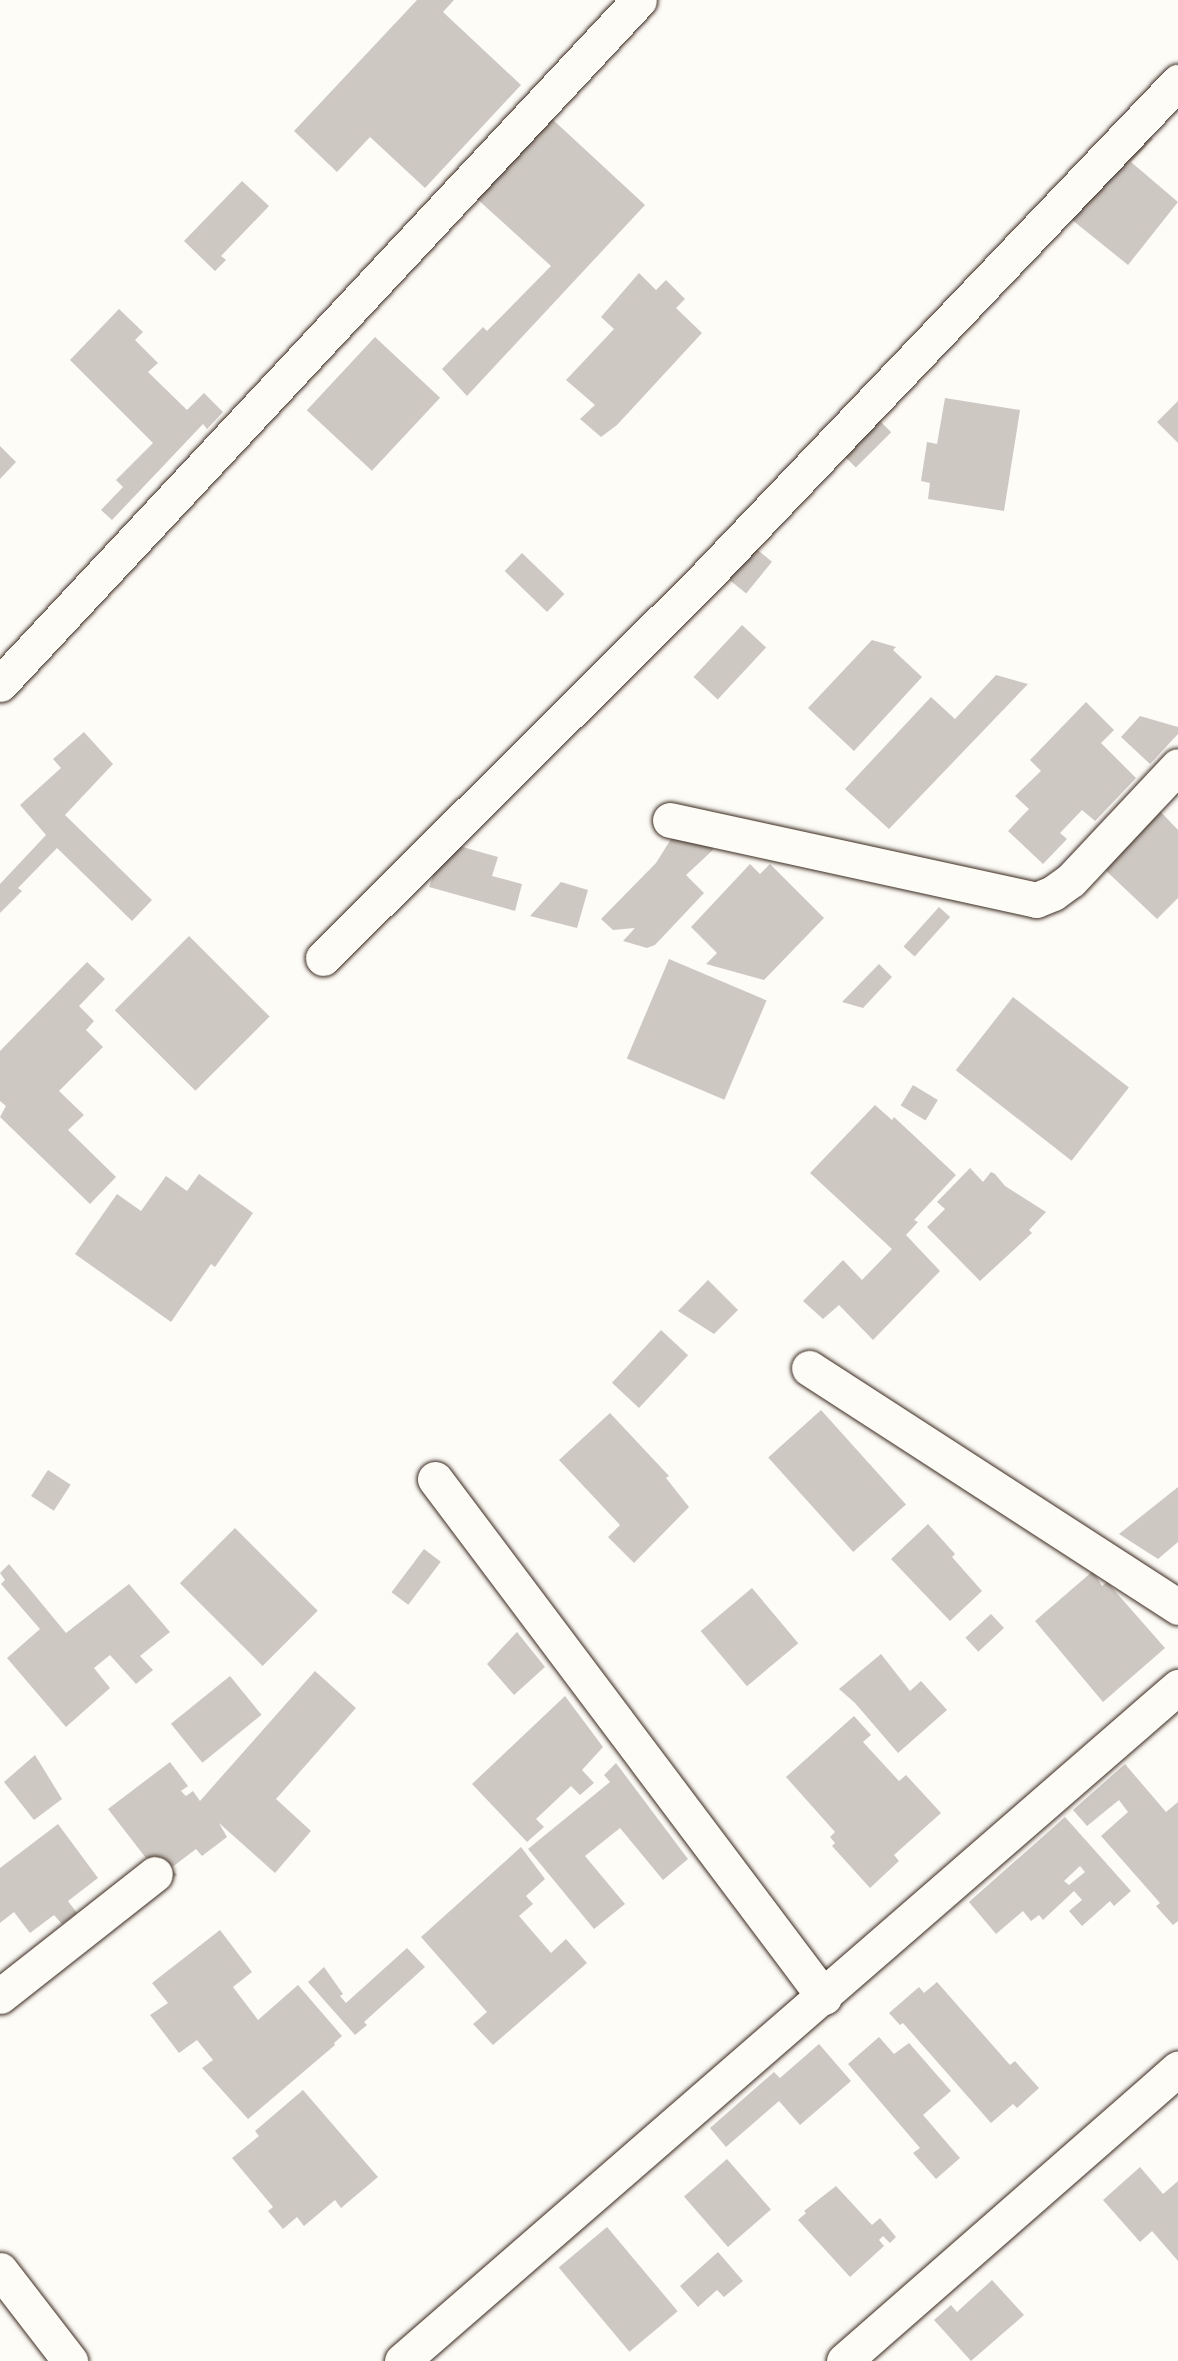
<!DOCTYPE html>
<html>
<head>
<meta charset="utf-8">
<style>
	body { margin:0 }
	#map { position:relative; width:1178px; height:2361px; overflow:hidden; background:#fdfcf7; font-family:"Architects Daughter",sans-serif }
	div>[style] { position:absolute }
	[style*='--x'] { left:calc(var(--x)*1px); top:calc(var(--y)*1px); width:calc(var(--w)*1px); rotate:calc(var(--a)*1deg) }
	.building>* { inset:0; background:#cdc8c2; transform-origin:0 0 }
	.roads { filter:drop-shadow(0 0 2px #3b2a1e) drop-shadow(0 0 2px #3b2a1e) }
	.street>* { height:35px; margin:-17.5px; padding:0 17.5px; transform-origin:17.5px; border-radius:17.5px; background:#fdfcf7 }
	span { translate:-50% -50%; white-space:nowrap; text-align:center; line-height:1.15; -webkit-text-stroke:6px #fdfcf7; paint-order:stroke }
</style>
</head>
<body>
<div id="map">
	<div class="building">
		<div style="clip-path:polygon(417px 0,454px 0,443px 12px,521px 85px,425px 188px,370px 137px,337px 172px,294px 131px)"></div>
		<div style="clip-path:polygon(551px 118px,645px 205px,467px 396px,442px 369px,483px 327px,487px 331px,551px 266px,476px 198px)"></div>
		<div style="clip-path:polygon(1131px 121px,1153px 139px,1131px 162px,1178px 202px,1128px 265px,1066px 215px)"></div>
		<div style="clip-path:polygon(242px 181px,269px 206px,221px 256px,226px 260px,215px 271px,184px 241px)"></div>
		<div style="clip-path:polygon(639px 273px,656px 290px,666px 280px,685px 299px,676px 308px,702px 333px,617px 425px,601px 437px,580px 419px,595px 405px,566px 380px,614px 329px,601px 317px)"></div>
		<div style="clip-path:polygon(119px 309px,143px 332px,135px 340px,158px 363px,148px 372px,187px 410px,204px 393px,223px 412px,207px 429px,203px 424px,112px 520px,101px 510px,123px 487px,116px 480px,153px 443px,70px 360px)"></div>
		<div style="left:375px;top:337px;width:89px;height:100px;rotate:43deg"></div>
		<div style="clip-path:polygon(945px 398px,1020px 410px,1004px 511px,928px 499px,930px 483px,921px 481px,927px 442px,937px 444px)"></div>
		<div style="clip-path:polygon(1178px 401px,1178px 443px,1157px 422px)"></div>
		<div style="left:865px;top:406px;width:37px;height:50px;rotate:45deg"></div>
		<div style="clip-path:polygon(0 446px,16px 462px,0 479px)"></div>
		<div style="left:744px;top:539px;width:36px;height:41px;rotate:39deg"></div>
		<div style="left:522px;top:553px;width:59px;height:25px;rotate:44deg"></div>
		<div style="left:742px;top:625px;width:33px;height:71px;rotate:43deg"></div>
		<div style="clip-path:polygon(872px 640px,896px 647px,893px 650px,922px 677px,854px 751px,808px 708px)"></div>
		<div style="clip-path:polygon(996px 675px,1028px 684px,889px 829px,845px 789px,931px 697px,955px 719px)"></div>
		<div style="clip-path:polygon(1086px 702px,1114px 730px,1101px 743px,1136px 778px,1095px 821px,1082px 810px,1060px 833px,1067px 839px,1043px 864px,1008px 831px,1029px 809px,1015px 796px,1041px 771px,1030px 760px)"></div>
		<div style="clip-path:polygon(1140px 716px,1178px 727px,1178px 734px,1150px 764px,1121px 737px)"></div>
		<div style="clip-path:polygon(84px 732px,113px 764px,65px 815px,152px 900px,132px 921px,57px 848px,18px 888px,22px 891px,0 913px,0 884px,46px 835px,20px 805px,61px 768px,53px 759px)"></div>
		<div style="clip-path:polygon(1156px 807px,1178px 830px,1178px 898px,1157px 919px,1101px 866px)"></div>
		<div style="clip-path:polygon(676px 831px,714px 849px,686px 875px,704px 893px,655px 945px,647px 948px,623px 941px,635px 928px,613px 930px,601px 919px,656px 863px)"></div>
		<div style="clip-path:polygon(445px 842px,498px 857px,492px 876px,522px 884px,515px 911px,429px 887px)"></div>
		<div style="clip-path:polygon(750px 864px,760px 874px,770px 864px,824px 918px,764px 980px,706px 964px,717px 953px,691px 927px)"></div>
		<div style="clip-path:polygon(561px 882px,588px 890px,577px 928px,530px 916px)"></div>
		<div style="left:939px;top:907px;width:15px;height:53px;rotate:42deg"></div>
		<div style="left:189px;top:936px;width:114px;height:105px;rotate:45deg"></div>
		<div style="left:669px;top:959px;width:106px;height:108px;rotate:23deg"></div>
		<div style="clip-path:polygon(87px 962px,105px 979px,79px 1006px,94px 1021px,86px 1030px,103px 1047px,59px 1091px,84px 1115px,68px 1130px,116px 1177px,90px 1204px,0 1117px,6px 1106px,0 1101px,0 1051px)"></div>
		<div style="clip-path:polygon(879px 964px,892px 977px,863px 1008px,842px 1002px)"></div>
		<div style="left:1013px;top:997px;width:147px;height:93px;rotate:38deg"></div>
		<div style="left:913px;top:1085px;width:29px;height:24px;rotate:31deg"></div>
		<div style="clip-path:polygon(875px 1105px,892px 1120px,894px 1117px,956px 1175px,914px 1220px,918px 1222px,906px 1235px,940px 1271px,873px 1340px,839px 1305px,823px 1319px,803px 1301px,843px 1260px,862px 1280px,892px 1249px,810px 1173px)"></div>
		<div style="clip-path:polygon(970px 1168px,983px 1182px,991px 1172px,995px 1174px,1005px 1186px,1046px 1212px,1029px 1230px,1032px 1233px,980px 1281px,927px 1227px,945px 1209px,937px 1202px)"></div>
		<div style="clip-path:polygon(199px 1174px,253px 1213px,215px 1267px,211px 1264px,171px 1322px,75px 1254px,117px 1194px,141px 1211px,166px 1176px,187px 1191px)"></div>
		<div style="clip-path:polygon(708px 1280px,738px 1310px,714px 1334px,678px 1311px)"></div>
		<div style="left:661px;top:1330px;width:37px;height:72px;rotate:43deg"></div>
		<div style="left:821px;top:1410px;width:127px;height:71px;rotate:48deg"></div>
		<div style="clip-path:polygon(610px 1413px,669px 1476px,666px 1478px,689px 1507px,634px 1563px,608px 1537px,620px 1525px,559px 1460px)"></div>
		<div style="left:48px;top:1470px;width:27px;height:31px;rotate:33deg"></div>
		<div style="clip-path:polygon(1178px 1487px,1178px 1542px,1158px 1559px,1119px 1534px)"></div>
		<div style="clip-path:polygon(928px 1524px,955px 1554px,952px 1557px,982px 1591px,950px 1621px,891px 1559px)"></div>
		<div style="left:235px;top:1528px;width:117px;height:78px;rotate:45deg"></div>
		<div style="left:424px;top:1549px;width:21px;height:54px;rotate:37deg"></div>
		<div style="clip-path:polygon(9px 1564px,66px 1633px,129px 1584px,170px 1632px,140px 1656px,153px 1670px,136px 1684px,110px 1655px,94px 1668px,110px 1688px,66px 1727px,7px 1658px,40px 1629px,1px 1584px,5px 1580px,0 1573px)"></div>
		<div style="clip-path:polygon(1093px 1571px,1102px 1586px,1107px 1582px,1165px 1648px,1103px 1702px,1035px 1621px)"></div>
		<div style="left:752px;top:1588px;width:72px;height:67px;rotate:50deg"></div>
		<div style="left:991px;top:1614px;width:19px;height:35px;rotate:47deg"></div>
		<div style="clip-path:polygon(517px 1632px,545px 1667px,514px 1695px,487px 1664px)"></div>
		<div style="clip-path:polygon(881px 1654px,910px 1691px,921px 1681px,947px 1710px,898px 1753px,855px 1703px,839px 1689px)"></div>
		<div style="clip-path:polygon(315px 1671px,356px 1708px,276px 1799px,311px 1831px,275px 1873px,219px 1823px,227px 1837px,202px 1856px,196px 1849px,171px 1868px,177px 1875px,166px 1884px,108px 1809px,170px 1762px,188px 1786px,181px 1791px,186px 1796px,193px 1791px,200px 1801px)"></div>
		<div style="left:230px;top:1676px;width:50px;height:76px;rotate:51deg"></div>
		<div style="clip-path:polygon(565px 1696px,603px 1747px,582px 1770px,594px 1783px,580px 1795px,571px 1786px,536px 1819px,544px 1827px,527px 1842px,472px 1784px)"></div>
		<div style="clip-path:polygon(854px 1716px,871px 1735px,863px 1742px,899px 1781px,906px 1775px,941px 1813px,894px 1855px,899px 1861px,870px 1888px,832px 1846px,835px 1843px,830px 1837px,835px 1832px,786px 1777px)"></div>
		<div style="clip-path:polygon(35px 1755px,62px 1799px,34px 1820px,4px 1782px)"></div>
		<div style="clip-path:polygon(616px 1763px,688px 1859px,663px 1880px,620px 1828px,585px 1856px,625px 1904px,594px 1929px,528px 1849px,610px 1782px,604px 1775px)"></div>
		<div style="clip-path:polygon(1125px 1764px,1166px 1812px,1178px 1802px,1178px 1921px,1173px 1925px,1156px 1906px,1160px 1903px,1101px 1836px,1128px 1812px,1119px 1800px,1087px 1826px,1073px 1810px)"></div>
		<div style="clip-path:polygon(evenodd,1065px 1817px,1131px 1891px,1114px 1906px,1110px 1901px,1082px 1926px,1069px 1911px,1082px 1900px,1074px 1891px,1043px 1920px,1039px 1915px,1031px 1921px,1023px 1911px,996px 1934px,969px 1902px,1065px 1817px,1080px 1866px,1085px 1872px,1069px 1885px,1064px 1881px,1080px 1866px)"></div>
		<div style="clip-path:polygon(58px 1824px,98px 1878px,68px 1901px,77px 1913px,62px 1924px,54px 1915px,30px 1933px,14px 1912px,0 1923px,0 1868px)"></div>
		<div style="clip-path:polygon(521px 1847px,545px 1879px,526px 1896px,533px 1904px,519px 1916px,551px 1953px,566px 1939px,587px 1963px,493px 2045px,473px 2024px,487px 2012px,421px 1937px)"></div>
		<div style="clip-path:polygon(220px 1930px,252px 1972px,233px 1987px,258px 2020px,298px 1985px,342px 2036px,334px 2043px,335px 2045px,248px 2119px,202px 2068px,213px 2060px,197px 2040px,179px 2053px,150px 2015px,168px 2003px,152px 1983px)"></div>
		<div style="clip-path:polygon(407px 1948px,425px 1967px,364px 2022px,367px 2025px,355px 2035px,308px 1982px,324px 1967px,343px 1994px,340px 1996px,346px 2003px)"></div>
		<div style="clip-path:polygon(937px 1982px,1010px 2065px,1015px 2061px,1039px 2088px,1017px 2108px,1013px 2104px,991px 2123px,903px 2023px,900px 2025px,889px 2013px,919px 1987px,924px 1993px)"></div>
		<div style="clip-path:polygon(879px 2037px,894px 2054px,909px 2043px,951px 2091px,923px 2115px,960px 2158px,936px 2179px,913px 2153px,920px 2148px,848px 2064px)"></div>
		<div style="clip-path:polygon(819px 2044px,851px 2081px,800px 2125px,779px 2101px,726px 2147px,710px 2128px,774px 2072px,780px 2078px)"></div>
		<div style="clip-path:polygon(303px 2090px,378px 2177px,341px 2208px,335px 2200px,304px 2226px,297px 2217px,283px 2229px,268px 2211px,273px 2207px,232px 2158px,259px 2136px,255px 2131px)"></div>
		<div style="left:727px;top:2159px;width:67px;height:57px;rotate:49deg"></div>
		<div style="clip-path:polygon(1140px 2167px,1163px 2194px,1178px 2181px,1178px 2261px,1152px 2231px,1140px 2242px,1103px 2200px)"></div>
		<div style="clip-path:polygon(836px 2186px,872px 2225px,880px 2218px,896px 2237px,890px 2243px,883px 2236px,879px 2240px,884px 2246px,850px 2277px,798px 2220px,806px 2213px,804px 2211px)"></div>
		<div style="left:607px;top:2227px;width:110px;height:63px;rotate:50deg"></div>
		<div style="clip-path:polygon(718px 2252px,743px 2281px,724px 2297px,717px 2290px,698px 2307px,680px 2286px)"></div>
		<div style="clip-path:polygon(992px 2280px,1024px 2315px,971px 2361px,934px 2320px,951px 2305px,957px 2312px)"></div>
	</div>
	<div class="roads">
		<div class="street">
			<div style="--x:0;--y:684;--w:936;--a:-46.95"></div>
			<div style="--x:670;--y:820;--w:375;--a:12.3"></div>
			<div style="--x:1036;--y:900;--w:18;--a:-22"></div>
			<div style="--x:1053;--y:893;--w:22;--a:-36"></div>
			<div style="--x:1071;--y:880;--w:156;--a:-46.8"></div>
			<div style="--x:323;--y:958;--w:535;--a:-44.85"></div>
			<div style="--x:702;--y:581;--w:690;--a:-46.35"></div>
			<div style="--x:809;--y:1368;--w:440;--a:32.9"></div>
			<div style="--x:435;--y:1479;--w:648;--a:53.09"></div>
			<div style="--x:0;--y:1996;--w:197;--a:-38.2"></div>
			<div style="--x:0;--y:2270;--w:115;--a:52.4"></div>
			<div style="--x:402;--y:2361;--w:1028;--a:-40.98"></div>
			<div style="--x:844;--y:2361;--w:444;--a:-41.2"></div>
		</div>
	</div>
</div>
</body>
</html>
